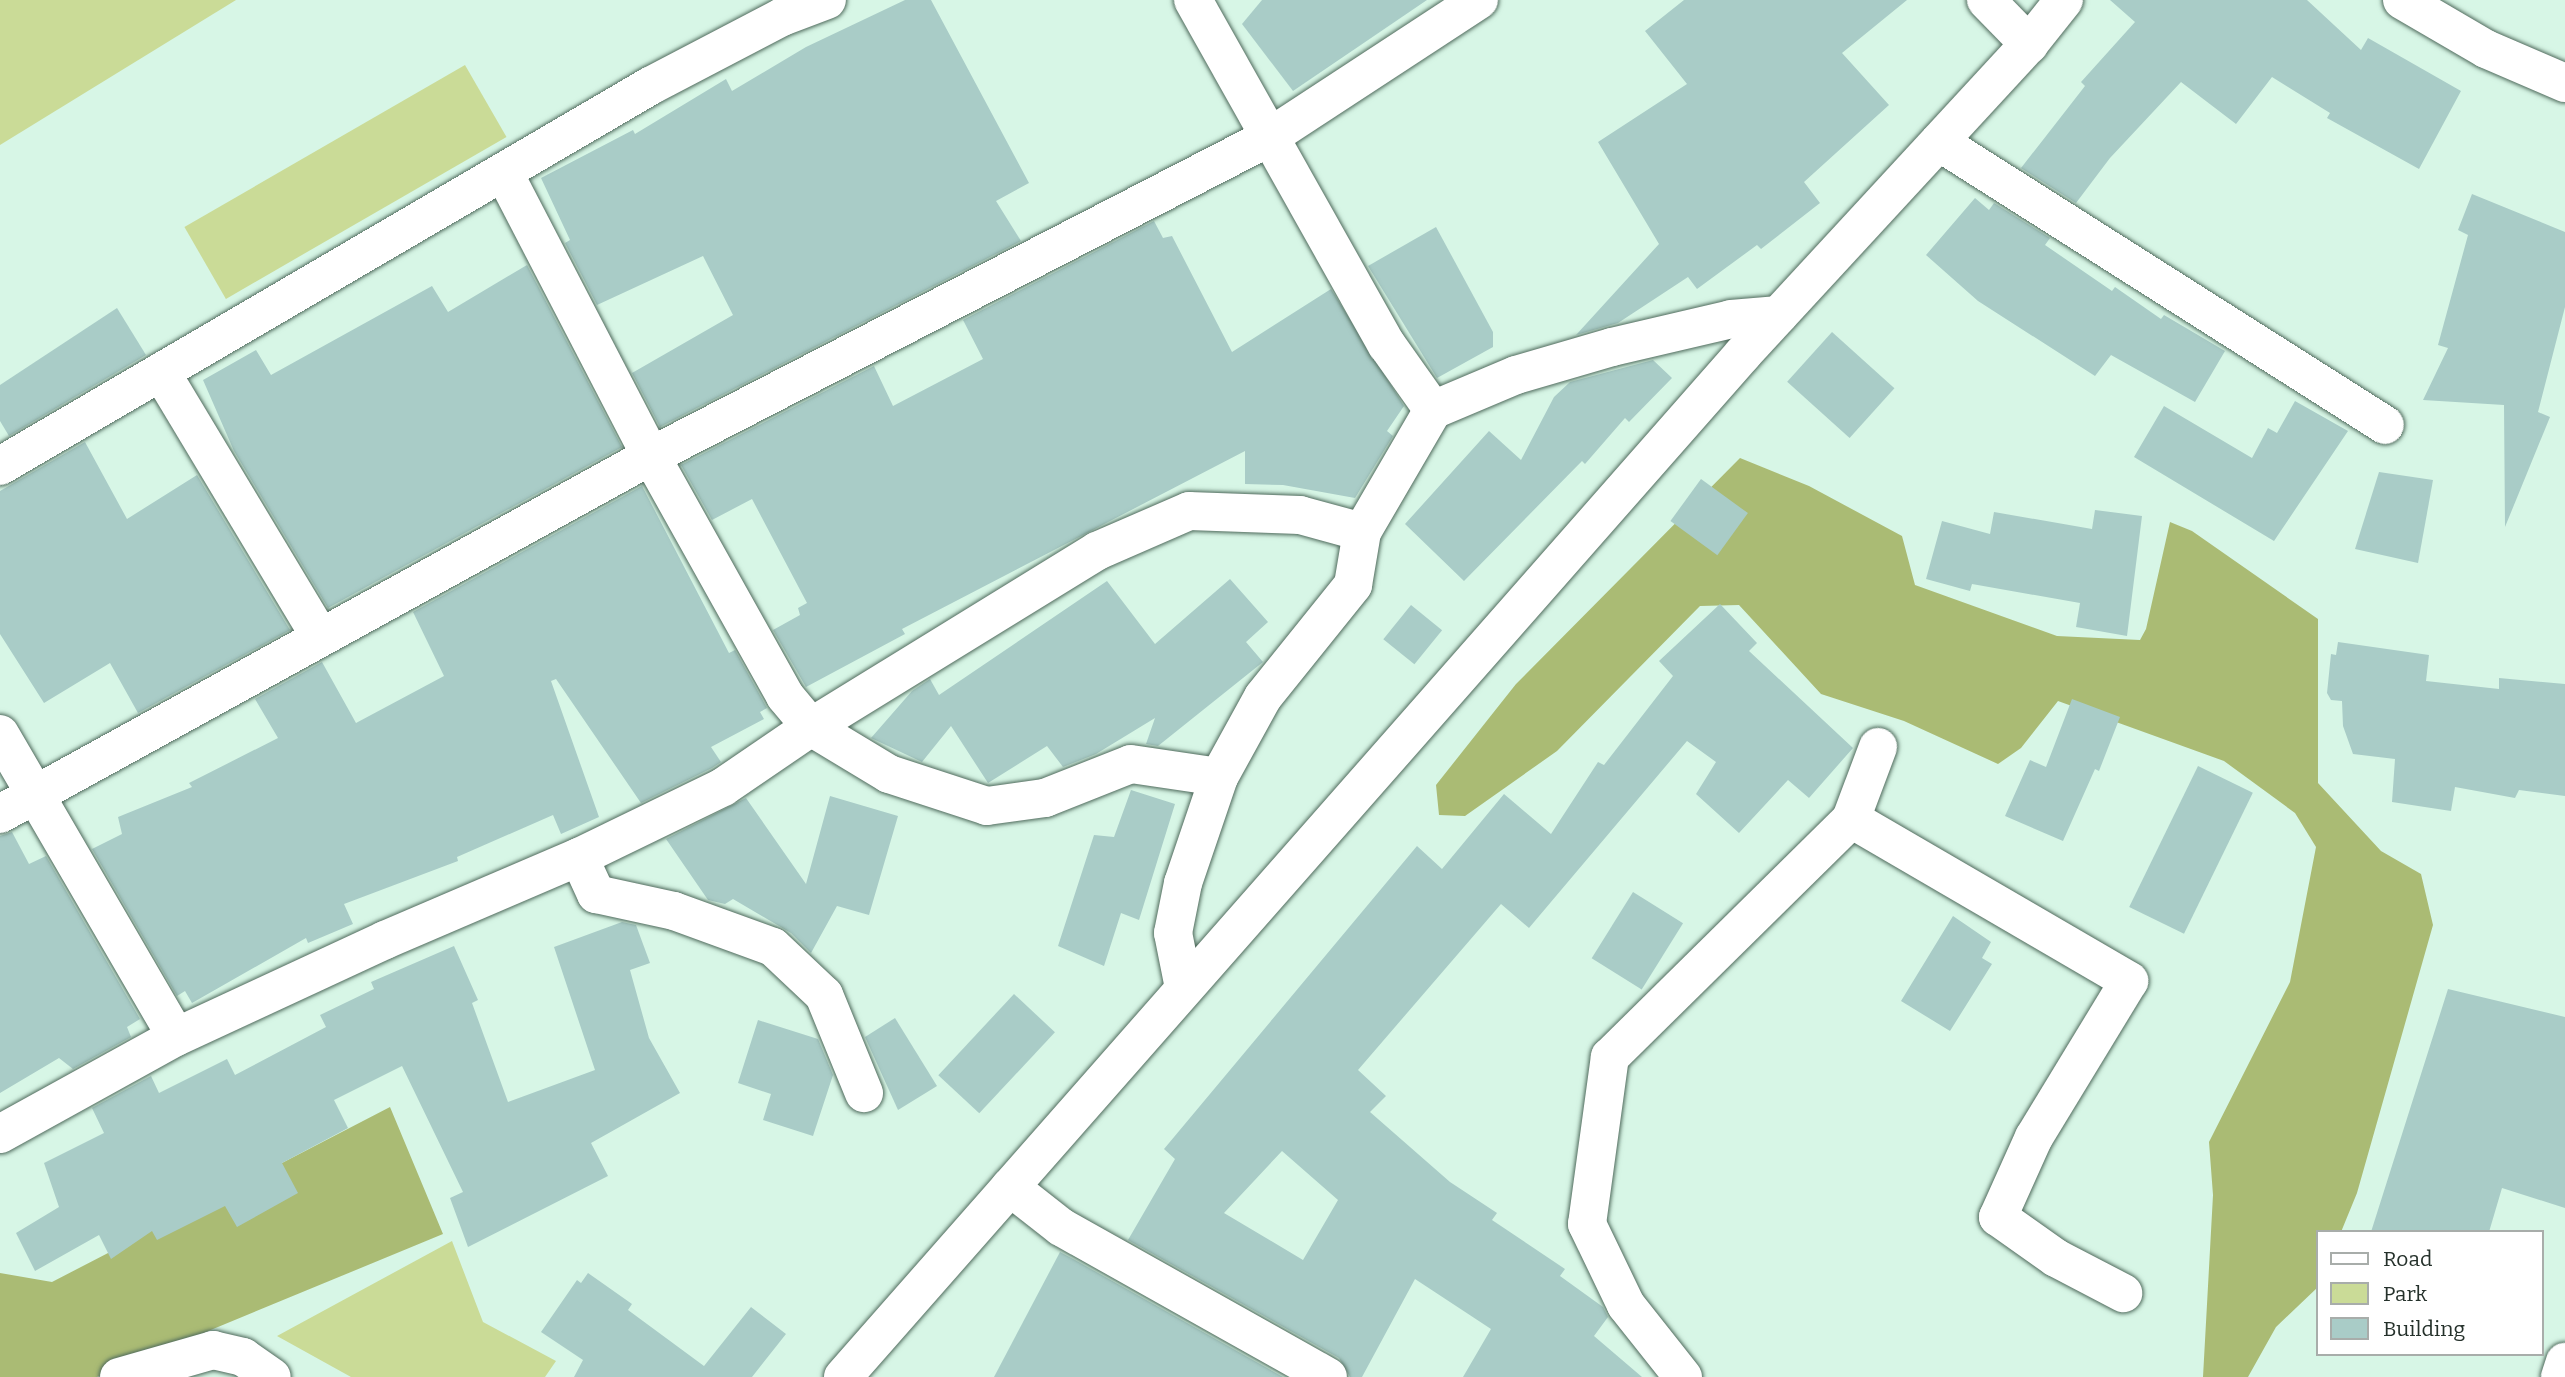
<!DOCTYPE html>
<html>
<head>
<meta charset="utf-8">
<style>
	body { margin:0 }
	#map { position:relative; width:2565px; height:1377px; overflow:hidden; background:#d7f6e6; font-family:Bitter,serif }
	div>[style] { position:absolute }
	[style*='--x'] { left:calc(var(--x)*1px); top:calc(var(--y)*1px); width:calc(var(--w)*1px); rotate:calc(var(--a)*1deg) }
	.green>* { inset:0; background:#cadb97; transform-origin:0 0 }
	.forest>* { inset:0; background:#aabb74 }
	.building>* { inset:0; background:#a9ccc7; transform-origin:0 0 }
	.roads { filter:drop-shadow(0 0 2px #4f6a5c) drop-shadow(0 0 2px #4f6a5c) }
	.minor>* { height:38px; margin:-19px; padding:0 19px; transform-origin:19px; border-radius:19px; background:#fff }
	span { translate:-50% -50%; white-space:nowrap; text-align:center; line-height:1.15; -webkit-text-stroke:5px #fff; paint-order:stroke }
	.legend { position:absolute; left:2316px; top:1230px; width:228px; height:126px; box-sizing:border-box; background:#fff; border:2px solid #a8adaa; margin:0; padding:9px 12px; list-style:none; font-size:21px; color:#25312b }
	.legend li { display:flex; align-items:center; gap:14px; height:35px }
	.legend b { width:35px; border:2px solid #a8adaa }
</style>
</head>
<body>
<div id="map">
	<div class="green">
		<div style="clip-path:polygon(0 0,236px 0,0 145px)"></div>
		<div style="left:465px;top:65px;width:83px;height:324px;rotate:60deg"></div>
		<div style="clip-path:polygon(452px 1241px,483px 1322px,556px 1361px,545px 1377px,351px 1377px,277px 1336px)"></div>
	</div>
	<div class="forest">
		<div style="clip-path:polygon(1740px 458px,1809px 486px,1902px 536px,1915px 585px,2057px 636px,2140px 640px,2146px 629px,2170px 522px,2192px 531px,2318px 619px,2318px 783px,2381px 851px,2421px 874px,2433px 925px,2357px 1193px,2341px 1232px,2318px 1232px,2318px 1287px,2276px 1327px,2248px 1377px,2203px 1377px,2213px 1195px,2209px 1142px,2290px 982px,2316px 847px,2295px 813px,2224px 761px,2058px 701px,2021px 748px,1998px 764px,1904px 721px,1821px 694px,1739px 605px,1700px 606px,1557px 751px,1465px 816px,1439px 815px,1436px 785px,1516px 684px)"></div>
		<div style="clip-path:polygon(390px 1107px,443px 1234px,97px 1377px,0 1377px,0 1273px,52px 1282px)"></div>
	</div>
	<div class="building">
		<div style="clip-path:polygon(905px 0,931px 0,1029px 183px,996px 201px,1021px 241px,660px 427px,632px 373px,733px 315px,703px 256px,597px 305px,565px 243px,570px 240px,541px 178px,633px 130px,635px 134px,726px 79px,732px 91px,806px 47px)"></div>
		<div style="clip-path:polygon(1262px 0,1427px 0,1293px 91px,1242px 24px)"></div>
		<div style="clip-path:polygon(1684px 0,1907px 0,1842px 53px,1889px 105px,1804px 182px,1820px 203px,1761px 249px,1757px 245px,1697px 289px,1688px 277px,1618px 323px,1576px 335px,1659px 244px,1598px 142px,1687px 84px,1645px 31px)"></div>
		<div style="clip-path:polygon(2110px 0,2307px 0,2361px 50px,2368px 38px,2461px 91px,2419px 169px,2327px 118px,2330px 113px,2272px 77px,2236px 124px,2181px 82px,2110px 158px,2076px 203px,2021px 168px,2085px 86px,2081px 82px,2135px 22px)"></div>
		<div style="clip-path:polygon(2472px 194px,2565px 232px,2565px 307px,2538px 412px,2550px 417px,2505px 527px,2504px 405px,2423px 400px,2448px 348px,2438px 345px,2468px 235px,2458px 230px)"></div>
		<div style="clip-path:polygon(1975px 198px,1989px 210px,1994px 203px,2050px 238px,2045px 245px,2112px 291px,2115px 287px,2161px 319px,2164px 315px,2225px 351px,2195px 402px,2111px 355px,2095px 376px,1978px 301px,1926px 255px)"></div>
		<div style="clip-path:polygon(1154px 221px,1163px 238px,1172px 236px,1232px 352px,1331px 289px,1404px 406px,1387px 431px,1393px 436px,1355px 498px,1283px 485px,1245px 484px,1245px 451px,902px 629px,905px 634px,806px 687px,773px 630px,800px 615px,798px 608px,807px 603px,752px 499px,712px 520px,681px 465px,874px 366px,893px 406px,983px 359px,963px 320px)"></div>
		<div style="clip-path:polygon(1436px 227px,1493px 332px,1493px 347px,1437px 378px,1368px 266px)"></div>
		<div style="clip-path:polygon(527px 265px,622px 447px,328px 608px,234px 451px,203px 380px,256px 350px,271px 375px,432px 286px,448px 312px)"></div>
		<div style="clip-path:polygon(117px 308px,146px 355px,9px 436px,0 421px,0 385px)"></div>
		<div style="left:1832px;top:332px;width:84px;height:67px;rotate:42deg"></div>
		<div style="clip-path:polygon(1653px 360px,1672px 378px,1629px 422px,1625px 418px,1585px 464px,1582px 461px,1464px 581px,1405px 524px,1489px 431px,1521px 460px,1554px 397px,1570px 382px)"></div>
		<div style="clip-path:polygon(2295px 401px,2348px 431px,2274px 541px,2134px 457px,2164px 406px,2252px 458px,2268px 428px,2277px 433px)"></div>
		<div style="clip-path:polygon(85px 442px,127px 519px,197px 475px,290px 630px,138px 713px,110px 663px,44px 703px,0 634px,0 491px)"></div>
		<div style="clip-path:polygon(2379px 472px,2433px 480px,2418px 563px,2355px 549px)"></div>
		<div style="left:1701px;top:479px;width:58px;height:52px;rotate:36deg"></div>
		<div style="clip-path:polygon(642px 486px,729px 653px,735px 650px,767px 708px,760px 712px,764px 719px,711px 747px,721px 762px,712px 768px,641px 803px,556px 679px,551px 681px,599px 817px,561px 834px,553px 815px,457px 857px,458px 861px,344px 904px,353px 924px,308px 943px,306px 938px,192px 1003px,185px 991px,177px 996px,92px 849px,122px 834px,118px 817px,192px 787px,189px 783px,278px 738px,255px 699px,322px 662px,356px 723px,444px 676px,413px 612px)"></div>
		<div style="clip-path:polygon(2095px 510px,2142px 516px,2127px 636px,2076px 627px,2080px 603px,1972px 584px,1970px 591px,1926px 579px,1942px 521px,1990px 534px,1994px 512px,2092px 529px)"></div>
		<div style="clip-path:polygon(1230px 579px,1268px 622px,1246px 642px,1263px 662px,1158px 746px,1146px 744px,1155px 718px,1096px 754px,1063px 767px,1047px 746px,988px 783px,951px 726px,922px 762px,871px 738px,912px 691px,930px 679px,939px 695px,1107px 581px,1155px 644px)"></div>
		<div style="clip-path:polygon(evenodd,1720px 604px,1757px 643px,1749px 651px,1853px 748px,1809px 798px,1788px 780px,1739px 833px,1696px 794px,1716px 762px,1687px 741px,1529px 928px,1501px 904px,1358px 1070px,1386px 1096px,1370px 1112px,1450px 1182px,1497px 1213px,1492px 1220px,1565px 1269px,1560px 1276px,1603px 1307px,1608px 1317px,1594px 1336px,1642px 1377px,1463px 1377px,1491px 1329px,1415px 1279px,1362px 1377px,1350px 1377px,1339px 1358px,1128px 1240px,1175px 1159px,1164px 1149px,1417px 846px,1442px 869px,1504px 794px,1551px 834px,1598px 762px,1604px 765px,1673px 676px,1659px 661px,1720px 604px,1282px 1151px,1338px 1200px,1303px 1260px,1224px 1213px,1282px 1151px)"></div>
		<div style="left:1411px;top:605px;width:40px;height:44px;rotate:39deg"></div>
		<div style="clip-path:polygon(2338px 642px,2429px 655px,2426px 681px,2499px 689px,2499px 678px,2565px 684px,2565px 796px,2519px 790px,2515px 798px,2455px 787px,2451px 811px,2392px 802px,2395px 759px,2353px 754px,2343px 726px,2342px 701px,2331px 700px,2327px 693px,2331px 654px,2336px 655px)"></div>
		<div style="clip-path:polygon(2072px 699px,2120px 717px,2099px 771px,2095px 769px,2063px 841px,2005px 816px,2030px 760px,2046px 767px)"></div>
		<div style="left:2198px;top:766px;width:61px;height:157px;rotate:26deg"></div>
		<div style="clip-path:polygon(1131px 790px,1175px 804px,1139px 920px,1121px 913px,1104px 966px,1058px 946px,1094px 835px,1114px 837px)"></div>
		<div style="clip-path:polygon(830px 796px,898px 816px,869px 915px,837px 906px,811px 953px,791px 933px,733px 899px,725px 904px,708px 900px,666px 839px,746px 798px,806px 884px)"></div>
		<div style="clip-path:polygon(12px 832px,29px 864px,46px 856px,140px 1019px,127px 1027px,131px 1037px,73px 1069px,59px 1058px,0 1093px,0 836px)"></div>
		<div style="left:1633px;top:892px;width:59px;height:78px;rotate:32deg"></div>
		<div style="clip-path:polygon(1953px 916px,1991px 942px,1982px 958px,1992px 964px,1950px 1031px,1901px 1001px)"></div>
		<div style="clip-path:polygon(622px 922px,636px 925px,650px 963px,630px 970px,649px 1038px,680px 1093px,591px 1143px,608px 1176px,468px 1247px,450px 1198px,463px 1192px,402px 1066px,334px 1100px,348px 1128px,282px 1163px,298px 1193px,237px 1227px,225px 1206px,157px 1240px,152px 1231px,111px 1259px,99px 1235px,35px 1271px,16px 1233px,59px 1207px,44px 1163px,104px 1133px,92px 1108px,151px 1076px,159px 1093px,227px 1059px,235px 1075px,326px 1027px,320px 1015px,374px 989px,371px 982px,454px 946px,478px 1000px,472px 1003px,508px 1102px,595px 1070px,554px 947px)"></div>
		<div style="clip-path:polygon(2448px 989px,2565px 1017px,2565px 1208px,2502px 1188px,2489px 1232px,2371px 1232px)"></div>
		<div style="left:1014px;top:994px;width:56px;height:111px;rotate:43deg"></div>
		<div style="clip-path:polygon(895px 1018px,937px 1086px,898px 1110px,865px 1037px)"></div>
		<div style="clip-path:polygon(758px 1020px,818px 1039px,833px 1075px,813px 1136px,763px 1120px,771px 1094px,738px 1083px)"></div>
		<div style="clip-path:polygon(1060px 1252px,1075px 1260px,1283px 1377px,994px 1377px)"></div>
		<div style="clip-path:polygon(588px 1273px,632px 1304px,628px 1310px,704px 1366px,751px 1307px,786px 1334px,752px 1377px,574px 1377px,583px 1360px,541px 1332px,577px 1280px,581px 1283px)"></div>
	</div>
	<div class="roads">
		<div class="minor">
			<div style="--x:1193;--y:0;--w:396;--a:60.7"></div>
			<div style="--x:1387;--y:345;--w:80;--a:54.7"></div>
			<div style="--x:1986;--y:0;--w:62;--a:45.7"></div>
			<div style="--x:2402;--y:0;--w:97;--a:30.3"></div>
			<div style="--x:2486;--y:49;--w:86;--a:23.3"></div>
			<div style="--x:1939;--y:142;--w:528;--a:32.4"></div>
			<div style="--x:504;--y:173;--w:319;--a:62.6"></div>
			<div style="--x:651;--y:456;--w:275;--a:60.8"></div>
			<div style="--x:785;--y:696;--w:40;--a:50"></div>
			<div style="--x:811;--y:727;--w:91;--a:31.1"></div>
			<div style="--x:889;--y:774;--w:103;--a:18.1"></div>
			<div style="--x:987;--y:806;--w:59;--a:-7.9"></div>
			<div style="--x:1045;--y:798;--w:92;--a:-21.6"></div>
			<div style="--x:1131;--y:764;--w:89;--a:8.4"></div>
			<div style="--x:161;--y:372;--w:309;--a:59"></div>
			<div style="--x:0;--y:466;--w:753;--a:-30.31"></div>
			<div style="--x:650;--y:86;--w:149;--a:-27.6"></div>
			<div style="--x:782;--y:17;--w:48;--a:-20.7"></div>
			<div style="--x:0;--y:734;--w:350;--a:59.8"></div>
			<div style="--x:0;--y:814;--w:743;--a:-28.81"></div>
			<div style="--x:651;--y:456;--w:694;--a:-27.27"></div>
			<div style="--x:1268;--y:138;--w:252;--a:-33.2"></div>
			<div style="--x:1851;--y:819;--w:322;--a:30.2"></div>
			<div style="--x:2129;--y:981;--w:183;--a:121.3"></div>
			<div style="--x:2034;--y:1137;--w:88;--a:114.2"></div>
			<div style="--x:1998;--y:1217;--w:71;--a:35.3"></div>
			<div style="--x:2056;--y:1258;--w:76;--a:27.6"></div>
			<div style="--x:579;--y:857;--w:41;--a:65.3"></div>
			<div style="--x:596;--y:894;--w:80;--a:12.3"></div>
			<div style="--x:674;--y:911;--w:105;--a:20"></div>
			<div style="--x:773;--y:947;--w:70;--a:43.3"></div>
			<div style="--x:824;--y:995;--w:106;--a:67.8"></div>
			<div style="--x:1184;--y:988;--w:56;--a:-101.3"></div>
			<div style="--x:1173;--y:933;--w:51;--a:-78.7"></div>
			<div style="--x:1183;--y:883;--w:112;--a:-71.2"></div>
			<div style="--x:1219;--y:777;--w:91;--a:-61.2"></div>
			<div style="--x:1263;--y:697;--w:144;--a:-51.2"></div>
			<div style="--x:1353;--y:585;--w:54;--a:-80.4"></div>
			<div style="--x:1362;--y:532;--w:141;--a:-59.8"></div>
			<div style="--x:1433;--y:410;--w:90;--a:-22.9"></div>
			<div style="--x:1516;--y:375;--w:100;--a:-16.3"></div>
			<div style="--x:1612;--y:347;--w:122;--a:-13.2"></div>
			<div style="--x:1731;--y:319;--w:48;--a:-4.8"></div>
			<div style="--x:0;--y:1134;--w:201;--a:-28.9"></div>
			<div style="--x:176;--y:1037;--w:230;--a:-24.9"></div>
			<div style="--x:385;--y:940;--w:211;--a:-23.2"></div>
			<div style="--x:579;--y:857;--w:160;--a:-25.9"></div>
			<div style="--x:723;--y:787;--w:107;--a:-34.3"></div>
			<div style="--x:811;--y:727;--w:336;--a:-31.6"></div>
			<div style="--x:1097;--y:551;--w:100;--a:-23.5"></div>
			<div style="--x:1189;--y:511;--w:111;--a:2.1"></div>
			<div style="--x:1300;--y:515;--w:64;--a:15.3"></div>
			<div style="--x:1010;--y:1187;--w:65;--a:38.1"></div>
			<div style="--x:1061;--y:1227;--w:306;--a:29.3"></div>
			<div style="--x:119;--y:1377;--w:98;--a:-16"></div>
			<div style="--x:213;--y:1350;--w:31;--a:13"></div>
			<div style="--x:243;--y:1357;--w:35;--a:35"></div>
			<div style="--x:843;--y:1377;--w:1363;--a:-48.66"></div>
			<div style="--x:1743;--y:354;--w:422;--a:-47.3"></div>
			<div style="--x:2029;--y:44;--w:56;--a:-51.5"></div>
			<div style="--x:1683;--y:1377;--w:92;--a:-128.4"></div>
			<div style="--x:1626;--y:1305;--w:90;--a:-115.7"></div>
			<div style="--x:1587;--y:1224;--w:169;--a:-82.2"></div>
			<div style="--x:1610;--y:1057;--w:339;--a:-44.6"></div>
			<div style="--x:1851;--y:819;--w:77;--a:-69.4"></div>
			<div style="--x:2560;--y:1377;--w:16;--a:-72"></div>
		</div>
	</div>
	<ul class="legend">
	<li><b style="height:9px;background:#fff"></b>Road</li>
	<li><b style="height:19px;background:#cadb97"></b>Park</li>
	<li><b style="height:19px;background:#a9ccc7"></b>Building</li>
	</ul>
</div>
</body>
</html>
